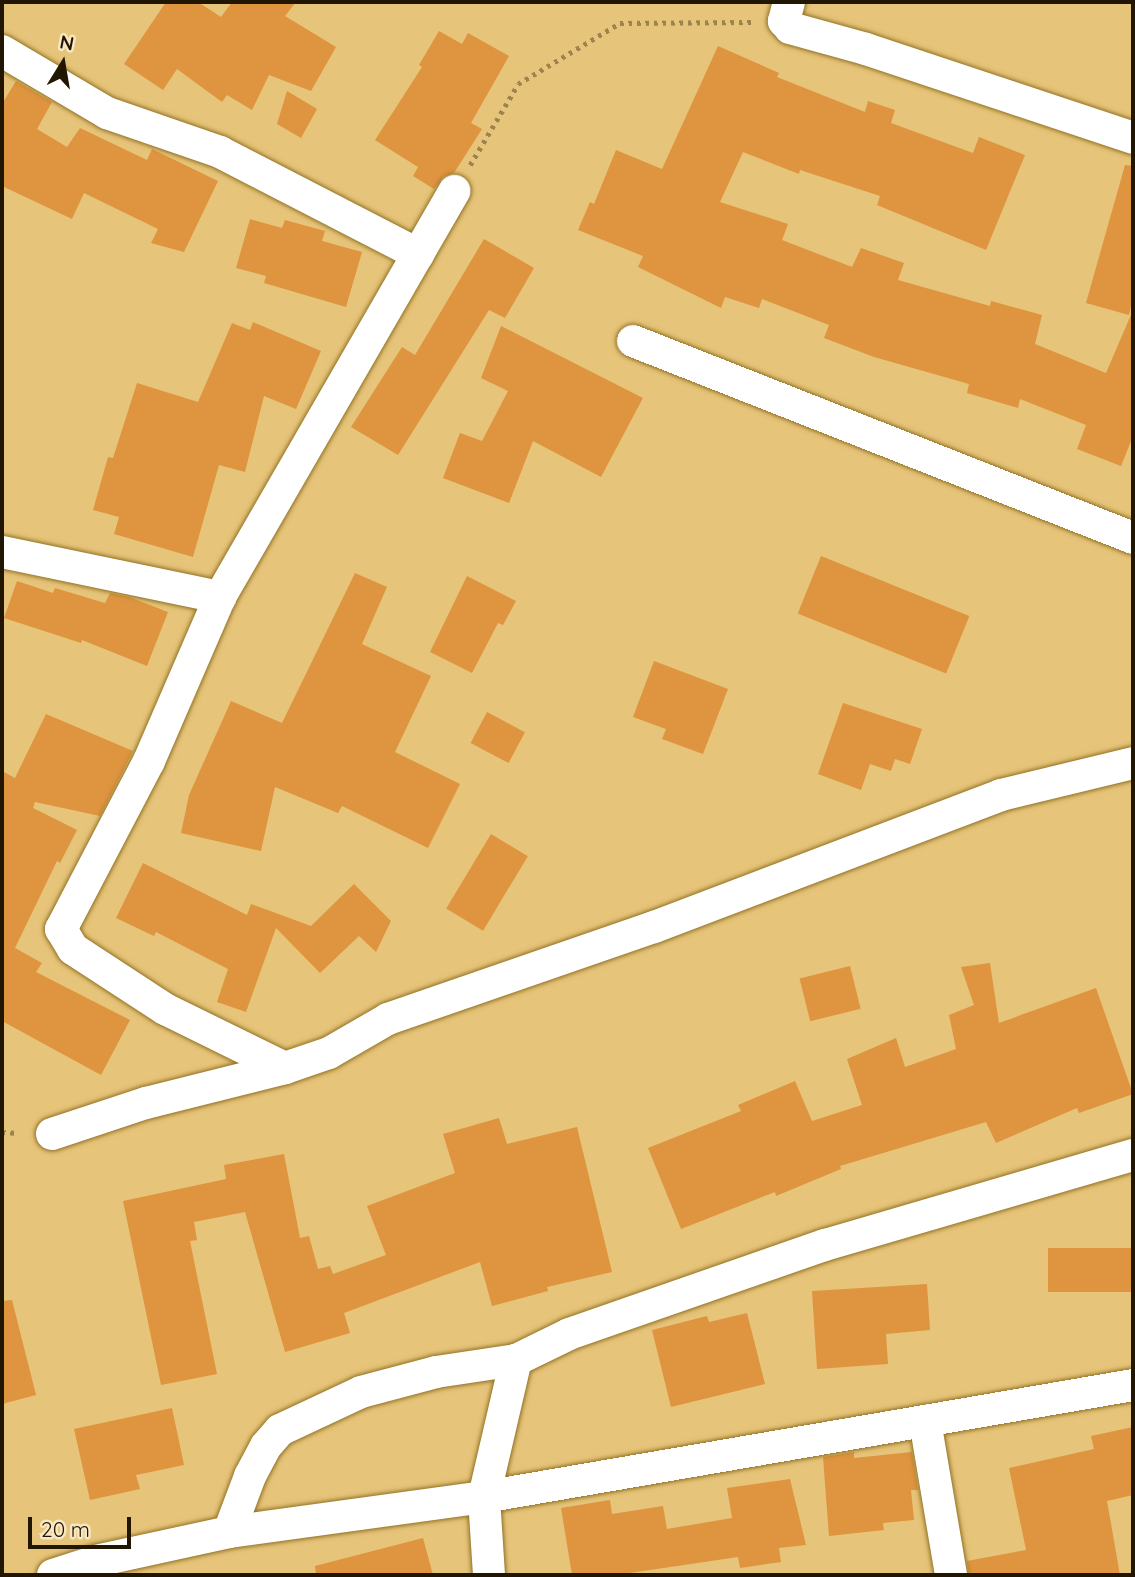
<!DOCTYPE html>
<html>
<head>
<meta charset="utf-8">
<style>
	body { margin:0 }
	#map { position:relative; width:1135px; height:1577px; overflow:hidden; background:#e6c479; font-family:Quicksand,sans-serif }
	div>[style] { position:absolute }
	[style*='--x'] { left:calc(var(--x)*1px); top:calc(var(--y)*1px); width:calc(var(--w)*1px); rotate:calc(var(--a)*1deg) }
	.building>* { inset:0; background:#df943f; transform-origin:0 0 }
	.path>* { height:4.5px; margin-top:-2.25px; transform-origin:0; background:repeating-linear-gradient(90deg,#9d834d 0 3.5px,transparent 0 8.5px) }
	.roads { filter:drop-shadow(0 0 2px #927225) drop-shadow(0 0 2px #927225) }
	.minor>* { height:32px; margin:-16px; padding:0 16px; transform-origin:16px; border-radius:16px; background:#fff }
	span { translate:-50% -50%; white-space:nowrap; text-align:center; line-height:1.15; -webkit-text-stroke:6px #f8e7c3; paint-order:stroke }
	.frame { position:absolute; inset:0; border:4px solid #201601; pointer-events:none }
	.north { position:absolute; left:28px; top:28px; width:70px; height:70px; -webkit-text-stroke:5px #f8e7c3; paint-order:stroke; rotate:11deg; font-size:19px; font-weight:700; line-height:28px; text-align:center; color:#201601 }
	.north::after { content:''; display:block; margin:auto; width:24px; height:32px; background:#201601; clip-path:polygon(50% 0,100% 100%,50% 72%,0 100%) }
	.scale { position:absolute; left:28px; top:1517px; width:103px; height:32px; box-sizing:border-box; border:4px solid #201601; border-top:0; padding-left:9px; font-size:21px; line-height:24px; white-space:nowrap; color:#201601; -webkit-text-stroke:5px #f8e7c3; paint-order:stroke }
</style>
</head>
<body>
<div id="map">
	<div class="building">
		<div style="clip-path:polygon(166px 2px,198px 2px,221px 17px,232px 2px,296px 2px,285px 16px,336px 47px,311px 91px,269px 75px,252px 110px,227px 95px,222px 102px,177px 69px,163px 90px,124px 64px)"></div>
		<div style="clip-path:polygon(439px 31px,462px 44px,468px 33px,509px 56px,471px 123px,482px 129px,454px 173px,444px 176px,434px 189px,413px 176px,418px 167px,375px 140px,422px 67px,419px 65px)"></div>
		<div style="clip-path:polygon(718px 46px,779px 73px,777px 77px,865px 112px,868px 101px,895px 110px,891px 123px,973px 153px,979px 137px,1025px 155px,986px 250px,877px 205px,880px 196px,800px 170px,799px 174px,743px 152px,720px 202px,788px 224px,782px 240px,852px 267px,861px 248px,904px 263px,898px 280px,990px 306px,991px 301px,1042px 315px,1035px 344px,1106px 373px,1133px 310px,1133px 436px,1121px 466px,1077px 449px,1086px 425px,1020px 399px,1018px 408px,967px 393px,969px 384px,874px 357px,824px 338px,829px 325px,762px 299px,759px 308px,725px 297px,721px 308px,638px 267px,643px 256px,578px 230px,590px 202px,594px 204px,616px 150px,662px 169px)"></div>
		<div style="clip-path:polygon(16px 81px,52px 102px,37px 129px,67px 147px,80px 128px,147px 160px,152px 149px,218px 181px,184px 252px,151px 243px,158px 229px,84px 193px,72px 219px,2px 186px,2px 104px)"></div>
		<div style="clip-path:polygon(287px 91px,317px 109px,301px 138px,277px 124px)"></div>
		<div style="clip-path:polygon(1125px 165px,1133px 166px,1133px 298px,1129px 315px,1086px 303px)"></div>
		<div style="clip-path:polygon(250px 219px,282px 228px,285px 220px,325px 231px,322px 241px,362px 252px,346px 307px,264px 283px,266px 276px,236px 268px)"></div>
		<div style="clip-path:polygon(484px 239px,534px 268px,505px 318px,489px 310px,398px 455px,351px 427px,402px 347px,415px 355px)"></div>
		<div style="clip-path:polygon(253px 322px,321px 351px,296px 409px,264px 396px,245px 472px,219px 465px,193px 557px,114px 534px,119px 517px,93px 510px,108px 457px,113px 458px,137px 383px,198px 402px,232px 323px,250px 330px)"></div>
		<div style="clip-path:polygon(501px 326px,643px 398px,601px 477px,533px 441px,509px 503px,443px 478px,460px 433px,482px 441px,508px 391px,481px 378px)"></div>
		<div style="left:821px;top:556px;width:160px;height:62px;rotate:22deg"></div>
		<div style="clip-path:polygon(355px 573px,387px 587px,362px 644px,431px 676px,395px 752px,460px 784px,428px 848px,342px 806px,338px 813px,275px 787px,261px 851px,181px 833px,189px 795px,231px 701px,282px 723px)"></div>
		<div style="clip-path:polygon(467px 576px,516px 601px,503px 625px,498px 623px,472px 673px,430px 652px)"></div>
		<div style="clip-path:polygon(17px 581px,53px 593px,55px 588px,105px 603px,110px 593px,129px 597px,168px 612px,147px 666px,82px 640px,81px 643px,4px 618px)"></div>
		<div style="clip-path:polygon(654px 661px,728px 689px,703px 754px,662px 739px,666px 729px,633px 717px)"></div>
		<div style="clip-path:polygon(843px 703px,922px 729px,910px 764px,895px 759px,891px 771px,870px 764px,861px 790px,818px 774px)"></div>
		<div style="left:487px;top:712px;width:43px;height:35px;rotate:28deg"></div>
		<div style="clip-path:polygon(46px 714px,133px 751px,100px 816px,35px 802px,33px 808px,77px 830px,60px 863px,57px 861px,15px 948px,42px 963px,36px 972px,130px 1020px,101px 1075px,2px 1021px,2px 771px,15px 778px)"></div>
		<div style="left:491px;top:834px;width:43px;height:87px;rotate:31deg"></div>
		<div style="clip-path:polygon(143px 863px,247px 915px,251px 904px,311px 926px,354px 884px,391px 921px,376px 952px,359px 936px,320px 973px,276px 928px,246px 1012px,217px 1002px,228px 969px,156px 932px,154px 936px,116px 918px)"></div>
		<div style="clip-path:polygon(990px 963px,999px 1023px,1096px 988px,1133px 1094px,1079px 1113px,1077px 1108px,996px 1143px,986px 1122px,976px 1125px,840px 1166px,841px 1169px,776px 1196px,775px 1192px,681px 1229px,648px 1148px,741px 1111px,738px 1105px,795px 1081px,812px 1121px,862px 1105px,847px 1059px,896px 1038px,905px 1067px,956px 1049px,949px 1015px,974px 1005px,961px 967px)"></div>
		<div style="left:850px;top:966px;width:44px;height:52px;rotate:76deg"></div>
		<div style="clip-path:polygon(499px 1118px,507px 1144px,577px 1127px,612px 1272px,547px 1287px,548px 1291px,492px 1306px,480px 1262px,344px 1313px,350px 1333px,285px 1352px,245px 1212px,194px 1222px,197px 1240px,190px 1241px,217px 1374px,161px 1385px,123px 1201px,226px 1179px,224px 1165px,284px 1154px,300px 1238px,309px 1236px,318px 1269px,330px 1266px,333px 1274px,386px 1255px,367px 1206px,455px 1173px,443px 1134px)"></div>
		<div style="left:1133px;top:1248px;width:44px;height:85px;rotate:90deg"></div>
		<div style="clip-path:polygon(927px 1284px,930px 1330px,886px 1334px,888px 1364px,817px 1369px,812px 1291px)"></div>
		<div style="clip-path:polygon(12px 1300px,36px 1395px,2px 1404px,2px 1301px)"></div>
		<div style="clip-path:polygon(747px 1313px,765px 1384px,671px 1407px,652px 1330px,707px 1316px,709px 1322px)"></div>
		<div style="clip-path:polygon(172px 1408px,184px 1465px,136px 1475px,140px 1489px,90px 1500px,74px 1429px)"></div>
		<div style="clip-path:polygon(1133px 1427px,1133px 1495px,1107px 1501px,1120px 1575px,969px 1575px,967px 1561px,1026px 1550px,1009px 1468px,1094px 1449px,1091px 1436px)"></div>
		<div style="clip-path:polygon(854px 1452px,854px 1458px,912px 1452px,918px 1490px,911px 1490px,914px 1520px,883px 1523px,884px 1530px,829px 1536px,823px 1457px)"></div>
		<div style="clip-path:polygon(790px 1479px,806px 1545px,779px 1548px,781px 1562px,740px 1568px,738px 1557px,616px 1575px,572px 1575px,561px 1508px,610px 1500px,612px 1514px,663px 1506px,667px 1529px,732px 1518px,727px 1488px)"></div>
		<div style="clip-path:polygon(423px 1538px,433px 1575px,316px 1575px,315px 1566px)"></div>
	</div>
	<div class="path">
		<div style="--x:470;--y:165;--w:94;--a:-59.3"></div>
		<div style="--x:518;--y:84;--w:119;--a:-30.9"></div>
		<div style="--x:620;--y:23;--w:132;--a:-0.4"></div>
		<div style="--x:2;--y:1132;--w:17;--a:3"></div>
	</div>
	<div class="roads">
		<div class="minor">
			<div style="--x:789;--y:2;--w:20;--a:105"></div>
			<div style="--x:784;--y:21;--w:9;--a:49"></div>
			<div style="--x:790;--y:28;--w:79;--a:15.4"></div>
			<div style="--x:866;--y:49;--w:281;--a:18.4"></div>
			<div style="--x:2;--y:51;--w:122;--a:30.6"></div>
			<div style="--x:107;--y:113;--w:120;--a:19"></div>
			<div style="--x:220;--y:152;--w:223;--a:27.3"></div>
			<div style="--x:633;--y:341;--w:537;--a:21.5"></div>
			<div style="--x:2;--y:552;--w:223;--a:11.7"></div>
			<div style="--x:220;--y:597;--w:469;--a:-60"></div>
			<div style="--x:220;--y:597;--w:179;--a:113.4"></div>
			<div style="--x:149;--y:761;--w:190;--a:117.6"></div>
			<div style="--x:61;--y:929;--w:23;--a:59"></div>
			<div style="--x:73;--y:949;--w:110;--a:33.1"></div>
			<div style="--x:165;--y:1009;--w:134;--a:26.2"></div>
			<div style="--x:285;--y:1068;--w:46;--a:-18.8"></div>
			<div style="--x:329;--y:1053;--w:68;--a:-30"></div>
			<div style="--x:388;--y:1019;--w:281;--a:-19.1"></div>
			<div style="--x:654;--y:927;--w:371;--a:-20.8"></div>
			<div style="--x:1001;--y:795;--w:136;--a:-13.6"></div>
			<div style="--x:52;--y:1134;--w:99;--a:-18.3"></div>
			<div style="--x:146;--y:1103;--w:143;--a:-14.1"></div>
			<div style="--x:925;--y:1421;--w:156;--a:80.4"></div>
			<div style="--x:229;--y:1532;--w:60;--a:-69.4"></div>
			<div style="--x:250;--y:1476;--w:34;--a:-62"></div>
			<div style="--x:266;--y:1446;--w:21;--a:-49"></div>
			<div style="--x:280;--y:1430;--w:89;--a:-25.1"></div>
			<div style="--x:361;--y:1392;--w:78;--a:-14.9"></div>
			<div style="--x:436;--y:1372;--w:81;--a:-8.5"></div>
			<div style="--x:53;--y:1575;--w:45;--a:-18"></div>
			<div style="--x:96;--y:1561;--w:136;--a:-12.3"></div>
			<div style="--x:229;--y:1532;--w:257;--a:-7.8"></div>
			<div style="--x:484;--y:1497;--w:659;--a:-9.79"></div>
			<div style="--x:489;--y:1575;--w:78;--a:-93.7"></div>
			<div style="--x:484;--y:1497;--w:141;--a:-76.9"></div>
			<div style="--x:516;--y:1360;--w:59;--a:-26.1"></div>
			<div style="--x:569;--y:1334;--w:271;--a:-19.2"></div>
			<div style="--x:825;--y:1245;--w:321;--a:-16.3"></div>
		</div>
	</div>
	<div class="frame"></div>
	<div class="north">N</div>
	<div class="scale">20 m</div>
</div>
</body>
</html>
